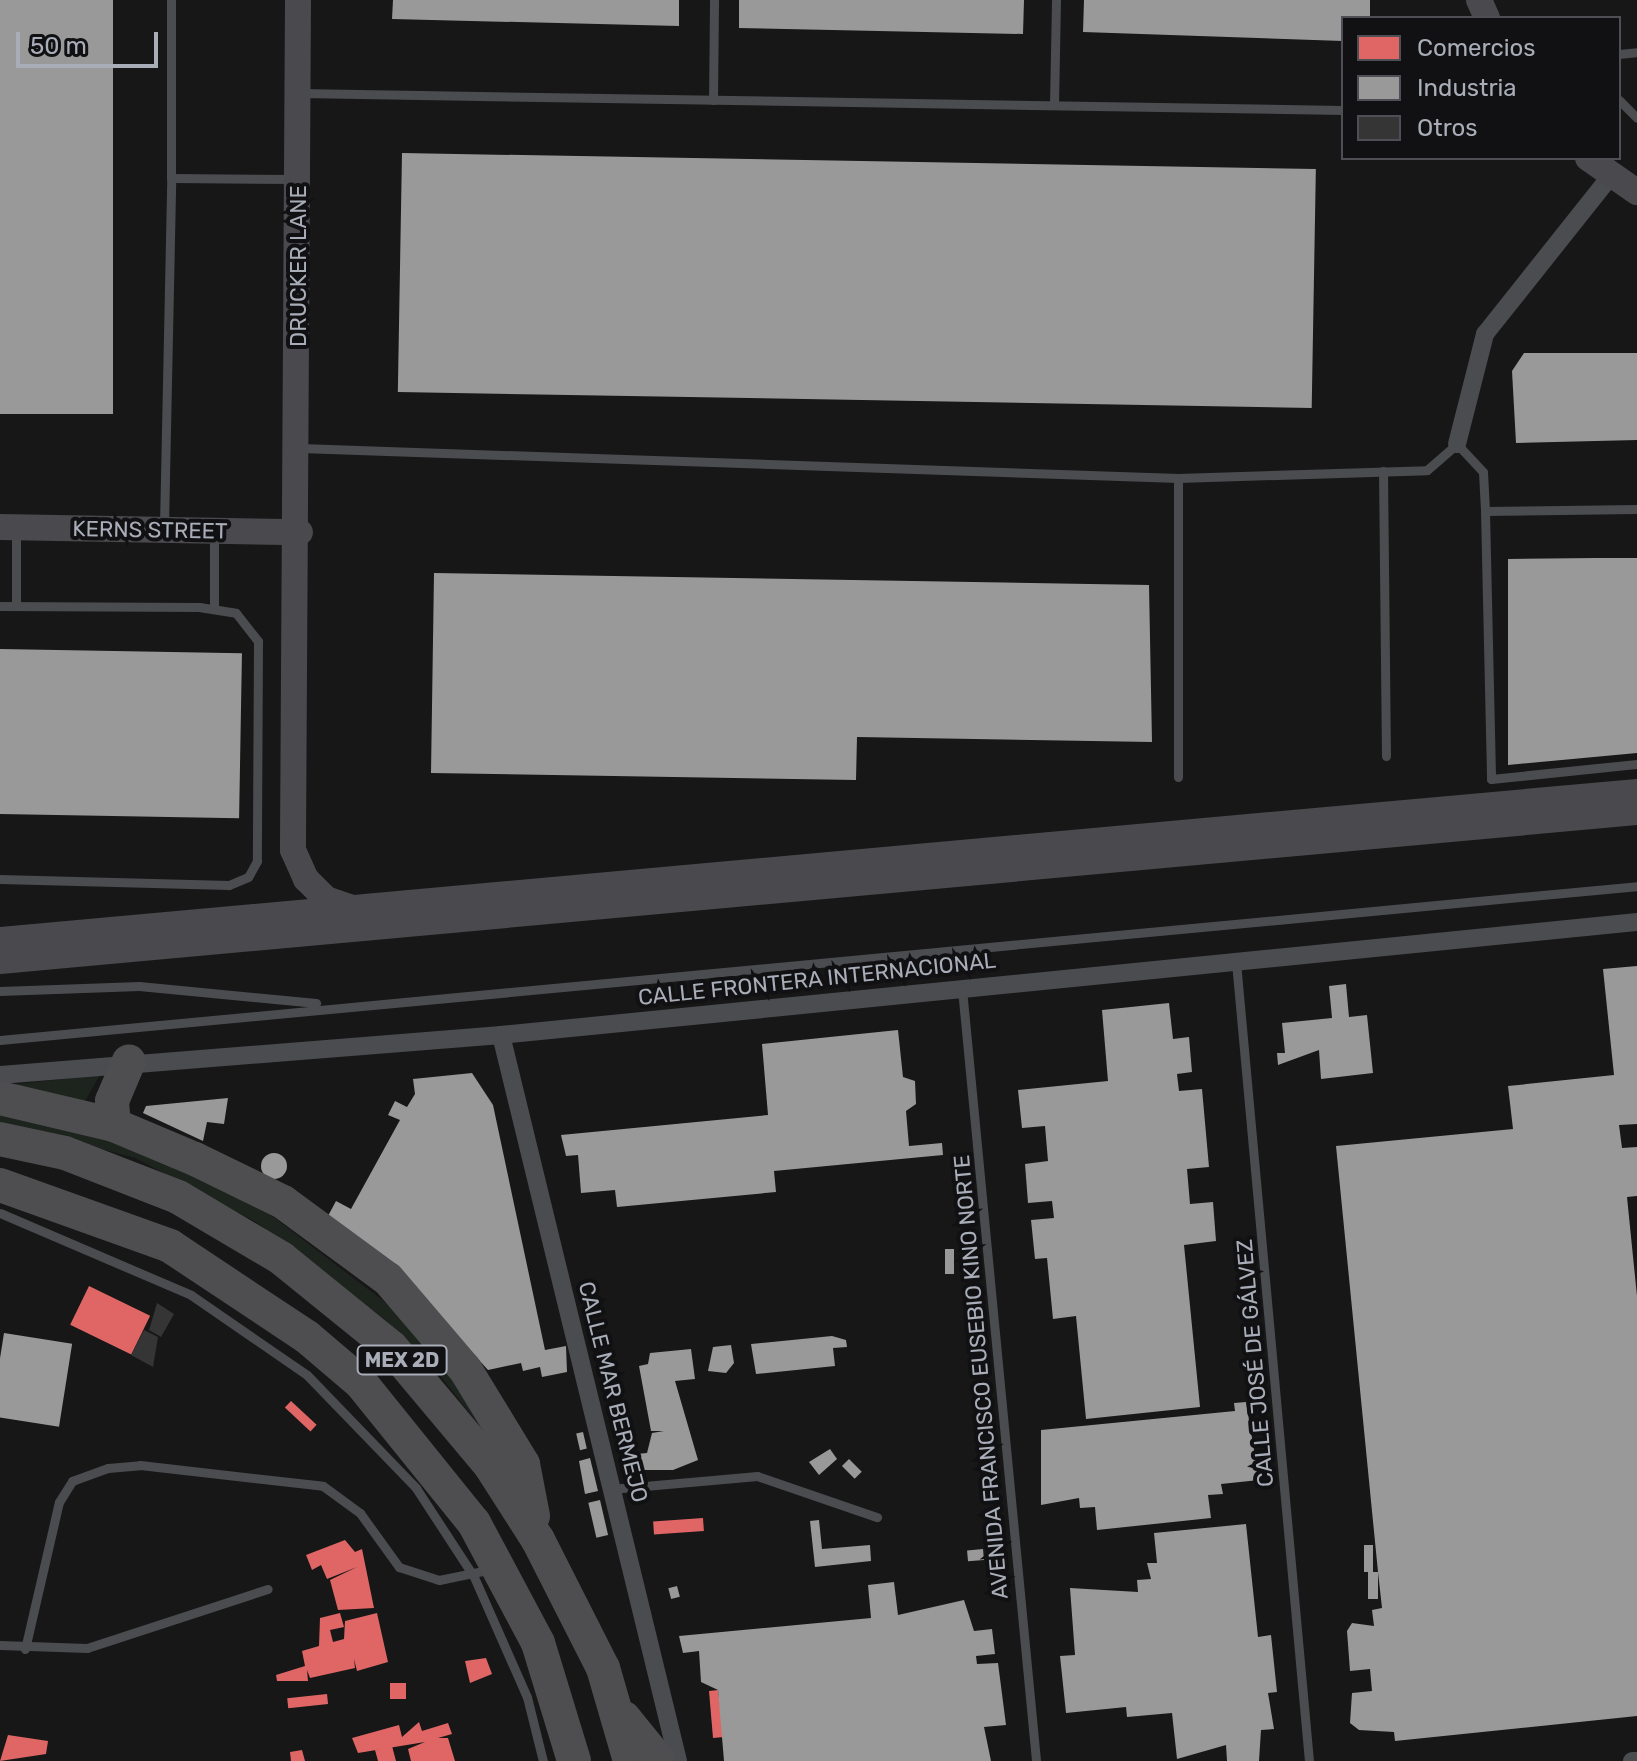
<!DOCTYPE html>
<html>
<head>
<meta charset="utf-8">
<style>
	body { margin:0 }
	#map { position:relative; width:1637px; height:1761px; overflow:hidden; background:#171717; font-family:Rubik,sans-serif }
	div>[style] { position:absolute }
	[style*='--x'] { left:calc(var(--x)*1px); top:calc(var(--y)*1px); width:calc(var(--w)*1px); rotate:calc(var(--a)*1deg) }
	.green>* { inset:0; background:#1d241e }
	.shops>* { inset:0; background:#e06666; transform-origin:0 0 }
	.industry>* { inset:0; background:#999; transform-origin:0 0 }
	.round { border-radius:50% }
	.building>* { inset:0; background:#353536 }
	.lane>* { height:9px; margin:-4.5px; padding:0 4.5px; transform-origin:4.5px; border-radius:4.5px; background:#4b4c50 }
	.street>* { height:18px; margin:-9px; padding:0 9px; transform-origin:9px; border-radius:9px; background:#4b4c50 }
	.secondary>* { height:26px; margin:-13px; padding:0 13px; transform-origin:13px; border-radius:13px; background:#4a4a4e }
	.highway>* { height:34px; margin:-17px; padding:0 17px; transform-origin:17px; border-radius:17px; background:#4e4e51 }
	span { translate:-50% -50%; white-space:nowrap; text-align:center; line-height:1.15; -webkit-text-stroke:8px #111113; paint-order:stroke }
	.shield-label span { padding:2px 6px; background:#111113; border:2px solid; border-radius:6px; -webkit-text-stroke-width:0 }
	.shield-label { font-size:20px; color:#a8adb8; font-weight:700 }
	.street-label { font-size:22px; color:#a8adb8 }
	.legend { position:absolute; left:1341px; top:16px; width:280px; height:144px; box-sizing:border-box; background:#111113; border:2px solid #4d4f55; margin:0; padding:10px 14px; list-style:none; font-size:24px; color:#a8adb8 }
	.legend li { display:flex; align-items:center; gap:16px; height:40px }
	.legend b { width:40px; border:2px solid #4d4f55 }
	.scale { position:absolute; left:16px; top:32px; width:142px; height:36px; box-sizing:border-box; border:4px solid #a8adb8; border-top:0; padding-left:10px; font-size:24px; line-height:28px; white-space:nowrap; color:#a8adb8; -webkit-text-stroke:6px #111113; paint-order:stroke }
</style>
</head>
<body>
<div id="map">
	<div class="green">
		<div style="clip-path:polygon(100px 1075px,85px 1101px,0 1086px)"></div>
		<div style="clip-path:polygon(0 1111px,138px 1148px,264px 1210px,419px 1328px,491px 1440px,431px 1364px,384px 1319px,256px 1222px,135px 1158px,0 1122px)"></div>
	</div>
	<div class="shops">
		<div style="left:89px;top:1286px;width:68px;height:43px;rotate:26deg"></div>
		<div style="left:291px;top:1401px;width:35px;height:9px;rotate:43deg"></div>
		<div style="left:703px;top:1518px;width:13px;height:50px;rotate:86deg"></div>
		<div style="clip-path:polygon(345px 1540px,355px 1552px,362px 1549px,374px 1608px,338px 1610px,330px 1580px,357px 1567px,327px 1579px,321px 1565px,312px 1570px,306px 1555px)"></div>
		<div style="clip-path:polygon(340px 1613px,344px 1627px,330px 1630px,333px 1642px,344px 1639px,345px 1621px,377px 1613px,388px 1662px,357px 1671px,354px 1659px,355px 1668px,310px 1678px,307px 1670px,308px 1681px,277px 1681px,276px 1675px,305px 1666px,302px 1651px,319px 1646px,320px 1618px)"></div>
		<div style="clip-path:polygon(486px 1658px,492px 1674px,470px 1683px,465px 1661px)"></div>
		<div style="left:390px;top:1683px;width:16px;height:16px"></div>
		<div style="clip-path:polygon(718px 1690px,724px 1737px,713px 1738px,709px 1691px)"></div>
		<div style="left:327px;top:1694px;width:10px;height:40px;rotate:84deg"></div>
		<div style="clip-path:polygon(419px 1722px,422px 1731px,448px 1723px,452px 1734px,438px 1738px,448px 1738px,455px 1761px,411px 1761px,408px 1749px,425px 1742px,358px 1753px,352px 1738px,399px 1725px,402px 1737px)"></div>
		<div style="clip-path:polygon(8px 1735px,48px 1741px,46px 1754px,0 1761px)"></div>
		<div style="clip-path:polygon(392px 1746px,396px 1761px,378px 1761px,375px 1750px)"></div>
		<div style="clip-path:polygon(302px 1750px,305px 1761px,291px 1761px,290px 1752px)"></div>
	</div>
	<div class="industry">
		<div style="left:0;top:0;width:113px;height:414px"></div>
		<div style="clip-path:polygon(393px 0,679px 0,679px 26px,392px 19px)"></div>
		<div style="clip-path:polygon(739px 0,1024px 0,1023px 34px,739px 28px)"></div>
		<div style="clip-path:polygon(1084px 0,1370px 0,1370px 18px,1343px 18px,1343px 41px,1083px 32px)"></div>
		<div style="left:402px;top:153px;width:914px;height:239px;rotate:1deg"></div>
		<div style="clip-path:polygon(1524px 353px,1637px 353px,1637px 440px,1516px 443px,1512px 371px)"></div>
		<div style="clip-path:polygon(1595px 558px,1637px 558px,1637px 753px,1508px 765px,1508px 559px)"></div>
		<div style="clip-path:polygon(434px 573px,1149px 585px,1152px 742px,857px 737px,856px 780px,431px 773px)"></div>
		<div style="left:0;top:649px;width:242px;height:165px;rotate:1deg"></div>
		<div style="clip-path:polygon(1637px 966px,1637px 1124px,1619px 1125px,1622px 1148px,1637px 1147px,1637px 1196px,1627px 1197px,1637px 1296px,1637px 1716px,1395px 1741px,1394px 1732px,1359px 1730px,1350px 1723px,1352px 1693px,1372px 1691px,1370px 1669px,1350px 1671px,1347px 1631px,1352px 1623px,1374px 1626px,1372px 1610px,1382px 1608px,1378px 1572px,1378px 1599px,1368px 1599px,1368px 1572px,1378px 1572px,1336px 1146px,1513px 1129px,1508px 1086px,1614px 1075px,1603px 969px)"></div>
		<div style="clip-path:polygon(1346px 984px,1349px 1017px,1367px 1015px,1373px 1073px,1321px 1079px,1319px 1050px,1278px 1065px,1277px 1053px,1285px 1053px,1282px 1023px,1332px 1018px,1329px 986px)"></div>
		<div style="clip-path:polygon(1169px 1003px,1173px 1039px,1189px 1037px,1192px 1072px,1177px 1074px,1179px 1091px,1202px 1089px,1209px 1167px,1187px 1169px,1190px 1204px,1213px 1202px,1216px 1241px,1184px 1245px,1200px 1407px,1086px 1419px,1076px 1316px,1053px 1319px,1047px 1258px,1035px 1259px,1031px 1220px,1054px 1218px,1052px 1201px,1028px 1203px,1025px 1164px,1048px 1161px,1045px 1126px,1022px 1128px,1018px 1090px,1108px 1081px,1102px 1010px)"></div>
		<div style="clip-path:polygon(898px 1030px,903px 1077px,915px 1081px,916px 1104px,906px 1111px,909px 1146px,942px 1143px,943px 1155px,774px 1171px,776px 1192px,617px 1207px,615px 1190px,581px 1193px,578px 1155px,566px 1156px,561px 1135px,768px 1115px,762px 1044px)"></div>
		<div style="clip-path:polygon(472px 1073px,493px 1105px,545px 1350px,566px 1346px,567px 1372px,542px 1377px,540px 1367px,523px 1371px,521px 1363px,488px 1370px,410px 1284px,328px 1216px,336px 1201px,351px 1209px,400px 1120px,388px 1115px,395px 1101px,407px 1107px,415px 1094px,413px 1079px)"></div>
		<div style="clip-path:polygon(228px 1098px,224px 1124px,207px 1122px,203px 1141px,143px 1113px,146px 1106px)"></div>
		<div class="round" style="left:261px;top:1153px;width:26px;height:26px"></div>
		<div style="left:945px;top:1249px;width:9px;height:25px"></div>
		<div style="left:4px;top:1333px;width:69px;height:84px;rotate:9deg"></div>
		<div style="clip-path:polygon(832px 1336px,846px 1340px,847px 1347px,833px 1348px,835px 1366px,756px 1374px,751px 1344px)"></div>
		<div style="clip-path:polygon(731px 1345px,734px 1363px,726px 1373px,708px 1371px,713px 1347px)"></div>
		<div style="clip-path:polygon(691px 1349px,695px 1379px,675px 1381px,698px 1460px,673px 1470px,641px 1470px,637px 1454px,647px 1453px,652px 1433px,664px 1431px,651px 1431px,639px 1366px,648px 1364px,650px 1353px)"></div>
		<div style="clip-path:polygon(1246px 1402px,1259px 1480px,1221px 1484px,1223px 1494px,1208px 1495px,1211px 1518px,1097px 1530px,1095px 1507px,1080px 1508px,1079px 1498px,1041px 1505px,1041px 1430px,1235px 1411px,1234px 1403px)"></div>
		<div style="left:583px;top:1432px;width:17px;height:7px;rotate:77deg"></div>
		<div style="clip-path:polygon(830px 1449px,837px 1459px,819px 1475px,809px 1462px)"></div>
		<div style="clip-path:polygon(590px 1458px,598px 1491px,585px 1494px,579px 1461px)"></div>
		<div style="left:849px;top:1459px;width:18px;height:10px;rotate:45deg"></div>
		<div style="left:600px;top:1500px;width:36px;height:12px;rotate:77deg"></div>
		<div style="clip-path:polygon(819px 1520px,822px 1549px,870px 1545px,871px 1561px,815px 1567px,810px 1521px)"></div>
		<div style="clip-path:polygon(1246px 1524px,1258px 1637px,1271px 1635px,1277px 1692px,1268px 1693px,1274px 1729px,1261px 1730px,1259px 1761px,1227px 1761px,1226px 1745px,1177px 1759px,1172px 1713px,1127px 1717px,1126px 1707px,1066px 1713px,1060px 1656px,1075px 1655px,1070px 1588px,1138px 1592px,1137px 1580px,1151px 1579px,1147px 1563px,1157px 1563px,1154px 1533px)"></div>
		<div style="left:1364px;top:1545px;width:9px;height:27px"></div>
		<div style="left:983px;top:1549px;width:11px;height:16px;rotate:85deg"></div>
		<div style="clip-path:polygon(894px 1582px,898px 1615px,964px 1600px,974px 1631px,992px 1629px,995px 1654px,976px 1656px,977px 1664px,998px 1663px,1006px 1725px,984px 1727px,991px 1761px,724px 1761px,718px 1690px,701px 1682px,699px 1651px,683px 1653px,679px 1636px,871px 1618px,868px 1585px)"></div>
		<div style="left:677px;top:1586px;width:11px;height:9px;rotate:75deg"></div>
	</div>
	<div class="building">
		<div style="clip-path:polygon(157px 1303px,174px 1314px,161px 1337px,149px 1330px)"></div>
		<div style="clip-path:polygon(144px 1330px,158px 1337px,153px 1367px,131px 1355px)"></div>
	</div>
	<div class="lane">
		<div style="--x:171;--y:0;--w:178;--a:90"></div>
		<div style="--x:1619;--y:54;--w:18;--a:-6"></div>
		<div style="--x:299;--y:93;--w:1044;--a:0.93"></div>
		<div style="--x:713;--y:100;--w:100;--a:-89.4"></div>
		<div style="--x:1619;--y:100;--w:25;--a:45"></div>
		<div style="--x:1054;--y:105;--w:105;--a:-88.9"></div>
		<div style="--x:300;--y:448;--w:879;--a:1.96"></div>
		<div style="--x:1178;--y:478;--w:249;--a:-1.8"></div>
		<div style="--x:1427;--y:470;--w:40;--a:-41"></div>
		<div style="--x:1457;--y:444;--w:38;--a:47"></div>
		<div style="--x:1483;--y:472;--w:39;--a:87"></div>
		<div style="--x:1485;--y:511;--w:152;--a:-0.8"></div>
		<div style="--x:1383;--y:471;--w:285;--a:89.4"></div>
		<div style="--x:1485;--y:511;--w:268;--a:88.7"></div>
		<div style="--x:1491;--y:779;--w:147;--a:-5.9"></div>
		<div style="--x:164;--y:526;--w:348;--a:-88.8"></div>
		<div style="--x:171;--y:178;--w:125;--a:0.5"></div>
		<div style="--x:0;--y:606;--w:199;--a:0.3"></div>
		<div style="--x:199;--y:607;--w:37;--a:9"></div>
		<div style="--x:236;--y:613;--w:36;--a:52"></div>
		<div style="--x:258;--y:641;--w:220;--a:90.3"></div>
		<div style="--x:257;--y:861;--w:18;--a:119"></div>
		<div style="--x:248;--y:877;--w:21;--a:157"></div>
		<div style="--x:229;--y:885;--w:229;--a:-178.5"></div>
		<div style="--x:16;--y:606;--w:75;--a:-90"></div>
		<div style="--x:214;--y:609;--w:75;--a:-90"></div>
		<div style="--x:1178;--y:777;--w:299;--a:-90"></div>
		<div style="--x:1236;--y:962;--w:802;--a:84.78"></div>
		<div style="--x:962;--y:989;--w:776;--a:84.52"></div>
		<div style="--x:0;--y:991;--w:139;--a:-2.1"></div>
		<div style="--x:139;--y:986;--w:178;--a:5.5"></div>
		<div style="--x:0;--y:1040;--w:1644;--a:-5.37"></div>
		<div style="--x:0;--y:1213;--w:208;--a:23.2"></div>
		<div style="--x:191;--y:1295;--w:141;--a:34.6"></div>
		<div style="--x:307;--y:1375;--w:157;--a:46"></div>
		<div style="--x:416;--y:1488;--w:106;--a:56.9"></div>
		<div style="--x:474;--y:1577;--w:131;--a:66.2"></div>
		<div style="--x:527;--y:1697;--w:66;--a:76"></div>
		<div style="--x:611;--y:1489;--w:147;--a:-5.1"></div>
		<div style="--x:757;--y:1476;--w:127;--a:18.9"></div>
		<div style="--x:0;--y:1645;--w:87;--a:2"></div>
		<div style="--x:87;--y:1648;--w:190;--a:-18.1"></div>
		<div style="--x:25;--y:1649;--w:151;--a:-77"></div>
		<div style="--x:59;--y:1502;--w:25;--a:-58"></div>
		<div style="--x:72;--y:1481;--w:38;--a:-20"></div>
		<div style="--x:108;--y:1468;--w:32;--a:-5"></div>
		<div style="--x:140;--y:1465;--w:184;--a:6.5"></div>
		<div style="--x:323;--y:1486;--w:46;--a:36.1"></div>
		<div style="--x:360;--y:1513;--w:67;--a:54.2"></div>
		<div style="--x:399;--y:1567;--w:42;--a:18"></div>
		<div style="--x:439;--y:1580;--w:54;--a:-11.7"></div>
	</div>
	<div class="street">
		<div style="--x:1457;--y:444;--w:114;--a:-75.7"></div>
		<div style="--x:1485;--y:334;--w:201;--a:-51.5"></div>
		<div style="--x:501;--y:1035;--w:747;--a:76.3"></div>
		<div style="--x:0;--y:1075;--w:503;--a:-4.56"></div>
		<div style="--x:501;--y:1035;--w:1142;--a:-5.68"></div>
		<div style="--x:1632;--y:1761;--w:5;--a:0"></div>
	</div>
	<div class="secondary">
		<div style="--x:298;--y:0;--w:850;--a:90.34"></div>
		<div style="--x:293;--y:850;--w:32;--a:66"></div>
		<div style="--x:306;--y:879;--w:28;--a:45"></div>
		<div style="--x:326;--y:899;--w:28;--a:19"></div>
		<div style="--x:1479;--y:0;--w:20;--a:66"></div>
		<div style="--x:1588;--y:158;--w:60;--a:34.8"></div>
		<div style="--x:0;--y:527;--w:300;--a:1"></div>
		<div style="--x:0;--y:940;--w:1644;--a:-5.17"></div>
		<div style="--x:0;--y:961;--w:1644;--a:-5.2"></div>
	</div>
	<div class="highway">
		<div style="--x:0;--y:1098;--w:117;--a:13.3"></div>
		<div style="--x:114;--y:1125;--w:88;--a:22.8"></div>
		<div style="--x:195;--y:1159;--w:98;--a:26"></div>
		<div style="--x:283;--y:1202;--w:130;--a:36.3"></div>
		<div style="--x:388;--y:1279;--w:118;--a:49.5"></div>
		<div style="--x:465;--y:1369;--w:111;--a:58.6"></div>
		<div style="--x:523;--y:1464;--w:53;--a:79.1"></div>
		<div style="--x:114;--y:1125;--w:24;--a:-95"></div>
		<div style="--x:112;--y:1101;--w:43;--a:-67"></div>
		<div style="--x:0;--y:1139;--w:66;--a:12.2"></div>
		<div style="--x:65;--y:1153;--w:121;--a:21.3"></div>
		<div style="--x:178;--y:1197;--w:120;--a:30.6"></div>
		<div style="--x:281;--y:1258;--w:141;--a:39"></div>
		<div style="--x:391;--y:1347;--w:154;--a:50"></div>
		<div style="--x:490;--y:1465;--w:89;--a:57.4"></div>
		<div style="--x:538;--y:1540;--w:144;--a:63.1"></div>
		<div style="--x:603;--y:1668;--w:97;--a:73.8"></div>
		<div style="--x:0;--y:1185;--w:181;--a:19.7"></div>
		<div style="--x:170;--y:1246;--w:164;--a:33.6"></div>
		<div style="--x:307;--y:1337;--w:71;--a:40.4"></div>
		<div style="--x:361;--y:1383;--w:180;--a:51.1"></div>
		<div style="--x:474;--y:1523;--w:136;--a:61.9"></div>
		<div style="--x:538;--y:1643;--w:123;--a:73"></div>
		<div style="--x:624;--y:1718;--w:55;--a:50.9"></div>
	</div>
	<div class="shield-label">
		<span style="left:402px;top:1360px">MEX 2D</span>
	</div>
	<div class="street-label">
		<span style="left:299px;top:266px;rotate:-90deg">DRUCKER LANE</span>
		<span style="left:150px;top:530px;rotate:1deg">KERNS STREET</span>
		<span style="left:817px;top:979px;rotate:-6deg">CALLE FRONTERA INTERNACIONAL</span>
		<span style="left:1255px;top:1363px;rotate:-95deg">CALLE JOSÉ DE GÁLVEZ</span>
		<span style="left:981px;top:1377px;rotate:-95deg">AVENIDA FRANCISCO EUSEBIO KINO NORTE</span>
		<span style="left:613px;top:1392px;rotate:76deg">CALLE MAR BERMEJO</span>
	</div>
	<ul class="legend">
	<li><b style="height:22px;background:#e06666"></b>Comercios</li>
	<li><b style="height:22px;background:#999"></b>Industria</li>
	<li><b style="height:22px;background:#353536"></b>Otros</li>
	</ul>
	<div class="scale">50 m</div>
</div>
</body>
</html>
